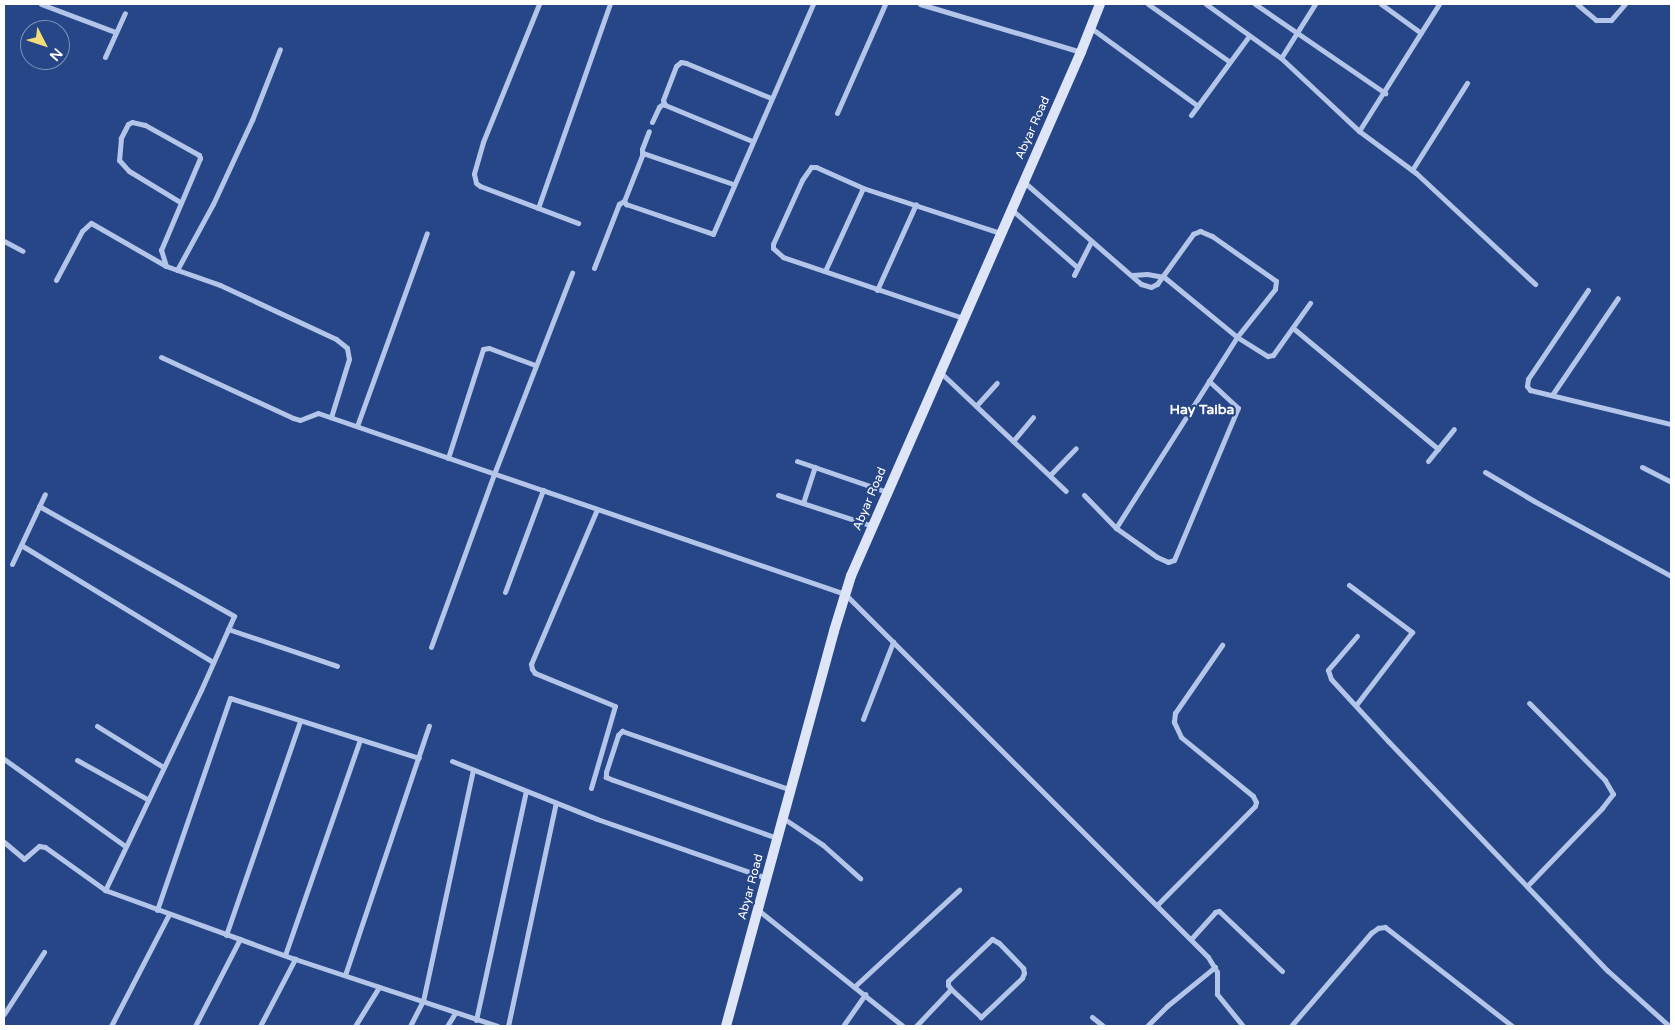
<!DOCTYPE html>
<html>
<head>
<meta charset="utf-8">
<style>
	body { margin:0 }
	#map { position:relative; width:1675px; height:1030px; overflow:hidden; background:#274687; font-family:"Varela Round",sans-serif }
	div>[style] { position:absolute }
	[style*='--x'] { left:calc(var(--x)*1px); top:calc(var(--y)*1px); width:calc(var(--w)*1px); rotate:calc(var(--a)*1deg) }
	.street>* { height:5px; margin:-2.5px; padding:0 2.5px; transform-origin:2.5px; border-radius:2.5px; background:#b3c5e8 }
	.secondary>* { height:10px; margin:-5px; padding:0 5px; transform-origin:5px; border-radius:5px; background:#dde5f7 }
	span { translate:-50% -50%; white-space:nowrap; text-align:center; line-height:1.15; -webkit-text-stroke:4.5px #274687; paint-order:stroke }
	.street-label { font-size:12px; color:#fff }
	.neighbourhood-label { font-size:14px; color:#fff; font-weight:700 }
	.frame { position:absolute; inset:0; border:5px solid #fff; pointer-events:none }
	.north { position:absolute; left:20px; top:20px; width:50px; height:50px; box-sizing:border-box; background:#274687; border:1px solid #7d90b7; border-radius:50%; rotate:131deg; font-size:14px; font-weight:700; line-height:20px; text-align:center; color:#fff }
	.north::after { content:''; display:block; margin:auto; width:18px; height:22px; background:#f1dc78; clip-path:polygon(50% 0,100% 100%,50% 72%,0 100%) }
</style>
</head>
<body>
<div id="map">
	<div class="street">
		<div style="--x:41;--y:4;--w:79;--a:20.7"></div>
		<div style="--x:539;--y:4;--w:149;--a:112.1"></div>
		<div style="--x:483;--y:142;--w:33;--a:106"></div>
		<div style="--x:474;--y:174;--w:9;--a:77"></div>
		<div style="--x:476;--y:183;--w:5;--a:37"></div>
		<div style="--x:480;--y:186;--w:105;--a:20.7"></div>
		<div style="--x:920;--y:4;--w:168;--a:16.6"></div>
		<div style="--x:1148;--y:4;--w:100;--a:35.3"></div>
		<div style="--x:1206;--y:4;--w:92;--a:35.8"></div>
		<div style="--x:1281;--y:58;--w:107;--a:43.1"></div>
		<div style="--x:1359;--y:131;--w:71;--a:36.4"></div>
		<div style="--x:1416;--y:173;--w:163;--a:43"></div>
		<div style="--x:1255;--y:4;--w:158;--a:34.4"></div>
		<div style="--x:1381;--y:4;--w:49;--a:35.9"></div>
		<div style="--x:1577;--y:4;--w:25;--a:40"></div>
		<div style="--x:1596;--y:20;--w:15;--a:0"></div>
		<div style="--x:1611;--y:20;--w:21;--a:-49"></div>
		<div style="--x:1091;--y:28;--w:132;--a:36.1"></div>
		<div style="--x:105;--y:57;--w:48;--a:-65.6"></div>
		<div style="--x:1281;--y:58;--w:64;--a:-57.8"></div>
		<div style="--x:837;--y:113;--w:119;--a:-66.2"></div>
		<div style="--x:1191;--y:115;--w:98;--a:-53.7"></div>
		<div style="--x:652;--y:122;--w:17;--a:-65"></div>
		<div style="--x:659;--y:107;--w:6;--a:-39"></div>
		<div style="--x:1359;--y:131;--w:150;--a:-57.8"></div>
		<div style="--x:752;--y:141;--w:94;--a:-157.5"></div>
		<div style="--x:665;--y:105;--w:5;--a:-112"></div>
		<div style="--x:663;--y:100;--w:36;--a:-69"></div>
		<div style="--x:676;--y:66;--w:6;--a:-39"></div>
		<div style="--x:681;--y:62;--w:5;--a:11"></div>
		<div style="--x:686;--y:63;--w:92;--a:22.4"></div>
		<div style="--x:642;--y:153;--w:4;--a:-90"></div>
		<div style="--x:642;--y:149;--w:19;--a:-69"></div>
		<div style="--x:1412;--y:170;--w:103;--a:-57.7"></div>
		<div style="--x:1024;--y:182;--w:155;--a:41.1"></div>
		<div style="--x:1141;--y:284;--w:10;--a:17"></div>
		<div style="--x:1151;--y:287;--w:7;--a:-27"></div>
		<div style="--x:1157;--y:284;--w:62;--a:-54.2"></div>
		<div style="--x:1193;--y:234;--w:8;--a:-23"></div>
		<div style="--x:1200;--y:231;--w:13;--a:23"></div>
		<div style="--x:1212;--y:236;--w:78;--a:35.1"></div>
		<div style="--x:1276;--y:281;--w:8;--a:97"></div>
		<div style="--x:1275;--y:289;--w:61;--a:128.4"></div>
		<div style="--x:1237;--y:337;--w:226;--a:122.4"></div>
		<div style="--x:733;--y:184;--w:95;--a:-161"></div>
		<div style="--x:643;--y:153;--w:52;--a:111.6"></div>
		<div style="--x:624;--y:201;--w:4;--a:56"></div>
		<div style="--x:626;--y:204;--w:92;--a:19"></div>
		<div style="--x:713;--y:234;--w:251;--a:-66.5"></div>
		<div style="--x:538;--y:208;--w:216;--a:-70.6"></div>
		<div style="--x:1011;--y:209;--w:88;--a:41.3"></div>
		<div style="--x:4;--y:241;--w:21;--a:28"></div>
		<div style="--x:166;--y:266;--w:17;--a:-107"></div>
		<div style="--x:161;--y:250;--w:100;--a:-67"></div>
		<div style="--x:200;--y:158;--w:3;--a:-108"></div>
		<div style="--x:199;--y:155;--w:62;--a:-150.9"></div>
		<div style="--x:145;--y:125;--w:13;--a:-167"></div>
		<div style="--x:132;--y:122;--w:4;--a:153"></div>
		<div style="--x:128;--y:124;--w:16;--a:117"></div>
		<div style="--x:121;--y:138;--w:22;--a:95"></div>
		<div style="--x:119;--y:160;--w:15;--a:48"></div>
		<div style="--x:129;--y:171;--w:60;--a:31.3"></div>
		<div style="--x:594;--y:268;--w:69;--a:-68.7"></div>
		<div style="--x:619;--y:204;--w:6;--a:-31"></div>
		<div style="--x:177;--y:270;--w:75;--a:-61.4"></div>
		<div style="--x:213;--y:204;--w:93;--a:-65.1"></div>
		<div style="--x:252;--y:120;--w:76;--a:-68.5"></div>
		<div style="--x:825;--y:271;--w:91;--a:-65.4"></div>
		<div style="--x:1074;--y:275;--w:38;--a:-63"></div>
		<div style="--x:1132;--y:275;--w:15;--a:-4"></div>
		<div style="--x:1147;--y:274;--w:17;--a:10"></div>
		<div style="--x:1164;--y:277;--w:94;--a:39.4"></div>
		<div style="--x:1237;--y:337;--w:36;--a:32"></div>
		<div style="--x:1268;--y:356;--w:5;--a:-11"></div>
		<div style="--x:1273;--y:355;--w:64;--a:-54.6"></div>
		<div style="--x:56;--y:280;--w:55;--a:-62"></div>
		<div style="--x:82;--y:231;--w:12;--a:-42"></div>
		<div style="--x:91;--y:223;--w:86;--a:29.8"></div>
		<div style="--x:166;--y:266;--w:57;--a:19.4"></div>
		<div style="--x:220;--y:285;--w:128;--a:25"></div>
		<div style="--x:336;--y:339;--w:14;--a:39"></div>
		<div style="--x:347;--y:348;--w:11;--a:80"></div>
		<div style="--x:349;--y:359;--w:61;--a:107.2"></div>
		<div style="--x:877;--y:290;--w:94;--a:-65.6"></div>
		<div style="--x:1588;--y:290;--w:107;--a:124"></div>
		<div style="--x:1528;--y:379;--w:7;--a:98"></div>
		<div style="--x:1527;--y:386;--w:5;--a:53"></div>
		<div style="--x:1530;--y:390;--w:145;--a:13.6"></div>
		<div style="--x:963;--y:318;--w:190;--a:-161.3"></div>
		<div style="--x:783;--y:257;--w:13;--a:-138"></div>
		<div style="--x:773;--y:248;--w:4;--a:-90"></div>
		<div style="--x:773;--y:244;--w:70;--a:-65.6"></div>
		<div style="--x:802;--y:180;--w:16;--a:-55"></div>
		<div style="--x:811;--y:167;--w:5;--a:0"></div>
		<div style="--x:816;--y:167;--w:51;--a:24.1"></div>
		<div style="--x:863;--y:188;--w:144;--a:18.2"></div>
		<div style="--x:1293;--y:328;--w:189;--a:39.8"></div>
		<div style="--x:161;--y:357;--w:145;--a:24.8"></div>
		<div style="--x:293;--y:418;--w:7;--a:16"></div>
		<div style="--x:300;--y:420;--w:19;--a:-21"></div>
		<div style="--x:318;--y:413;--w:557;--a:18.96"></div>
		<div style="--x:845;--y:594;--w:513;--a:45"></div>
		<div style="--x:1208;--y:957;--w:17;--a:59"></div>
		<div style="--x:1217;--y:972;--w:22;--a:90"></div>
		<div style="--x:1217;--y:994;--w:41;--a:50.9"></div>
		<div style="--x:940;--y:372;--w:173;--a:43.4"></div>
		<div style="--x:1552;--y:395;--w:117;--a:-55.8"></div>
		<div style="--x:976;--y:406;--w:31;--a:-48"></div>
		<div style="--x:357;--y:426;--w:205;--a:-70.1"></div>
		<div style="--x:1013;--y:441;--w:31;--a:-50"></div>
		<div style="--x:448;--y:458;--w:114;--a:-72.2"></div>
		<div style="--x:483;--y:349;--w:6;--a:-9"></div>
		<div style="--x:489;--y:348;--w:49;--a:20.3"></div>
		<div style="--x:797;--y:461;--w:95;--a:19"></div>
		<div style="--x:1428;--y:461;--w:41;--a:-50.9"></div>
		<div style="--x:1642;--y:467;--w:33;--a:27"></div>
		<div style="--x:1485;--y:472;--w:57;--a:30.6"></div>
		<div style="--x:1534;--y:501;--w:156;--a:28.7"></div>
		<div style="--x:1050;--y:475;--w:37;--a:-46"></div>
		<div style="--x:778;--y:495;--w:100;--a:18.1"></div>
		<div style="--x:1084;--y:495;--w:46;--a:45.9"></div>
		<div style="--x:1116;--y:528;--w:50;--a:35.3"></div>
		<div style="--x:1157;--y:557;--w:12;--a:24"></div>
		<div style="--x:1168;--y:562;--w:6;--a:-18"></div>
		<div style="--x:1174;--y:560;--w:165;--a:-67.2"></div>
		<div style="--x:1238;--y:408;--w:40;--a:-137"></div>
		<div style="--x:803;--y:503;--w:38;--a:-72"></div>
		<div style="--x:39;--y:506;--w:224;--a:29.4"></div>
		<div style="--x:234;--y:616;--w:81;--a:114"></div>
		<div style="--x:201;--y:690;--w:222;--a:115.6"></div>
		<div style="--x:105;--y:890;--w:202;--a:20"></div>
		<div style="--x:295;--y:959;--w:213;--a:18.3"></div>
		<div style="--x:21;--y:545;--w:225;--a:31.4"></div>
		<div style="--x:12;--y:564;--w:77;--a:-64.8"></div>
		<div style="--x:1349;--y:585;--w:79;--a:36.7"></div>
		<div style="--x:1412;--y:632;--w:92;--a:127.5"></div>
		<div style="--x:505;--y:592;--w:109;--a:-69.6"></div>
		<div style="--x:228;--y:629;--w:115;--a:18.7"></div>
		<div style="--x:1357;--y:636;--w:45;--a:130.5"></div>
		<div style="--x:1328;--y:670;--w:9;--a:72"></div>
		<div style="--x:1331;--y:679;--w:84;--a:47.4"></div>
		<div style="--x:1388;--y:741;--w:318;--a:46.3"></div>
		<div style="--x:1608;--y:971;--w:82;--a:42"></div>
		<div style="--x:431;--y:647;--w:184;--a:-70"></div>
		<div style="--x:494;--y:474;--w:216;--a:-68.8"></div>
		<div style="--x:863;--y:719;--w:83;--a:-68.7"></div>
		<div style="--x:97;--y:726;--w:78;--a:31.8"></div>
		<div style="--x:4;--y:759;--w:149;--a:35.7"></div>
		<div style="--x:77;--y:760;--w:80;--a:29.1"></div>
		<div style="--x:452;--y:761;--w:156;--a:21.8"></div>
		<div style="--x:597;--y:819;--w:179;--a:19.2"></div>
		<div style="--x:591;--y:788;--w:85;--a:-73.7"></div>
		<div style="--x:615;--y:706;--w:87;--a:-157.6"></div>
		<div style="--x:535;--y:673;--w:5;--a:-127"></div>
		<div style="--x:532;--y:669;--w:5;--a:-101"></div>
		<div style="--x:531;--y:664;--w:168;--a:-66.9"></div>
		<div style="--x:783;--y:818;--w:48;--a:34"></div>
		<div style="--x:823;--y:845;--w:50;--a:41.7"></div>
		<div style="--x:777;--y:838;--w:174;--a:-160.5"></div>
		<div style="--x:613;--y:780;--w:8;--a:-157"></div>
		<div style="--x:606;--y:777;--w:5;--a:-90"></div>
		<div style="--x:606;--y:772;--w:39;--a:-72"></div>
		<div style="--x:618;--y:735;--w:6;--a:-45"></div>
		<div style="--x:622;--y:731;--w:179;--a:19.2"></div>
		<div style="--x:4;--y:842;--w:26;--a:40"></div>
		<div style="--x:24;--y:859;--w:20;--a:-41"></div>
		<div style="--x:39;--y:846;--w:6;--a:9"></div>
		<div style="--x:45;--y:847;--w:74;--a:35.6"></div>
		<div style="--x:1528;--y:885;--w:107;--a:-46.1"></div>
		<div style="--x:1602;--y:808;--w:18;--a:-52"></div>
		<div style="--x:1613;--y:794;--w:16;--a:-120"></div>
		<div style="--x:1605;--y:780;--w:108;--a:-134.6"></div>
		<div style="--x:1157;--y:905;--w:139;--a:-45.3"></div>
		<div style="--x:1255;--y:806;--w:4;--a:-76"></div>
		<div style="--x:1256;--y:802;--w:7;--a:-117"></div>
		<div style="--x:1253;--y:796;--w:93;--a:-140.7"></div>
		<div style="--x:1181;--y:737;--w:17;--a:-115"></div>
		<div style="--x:1174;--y:722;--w:9;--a:-84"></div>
		<div style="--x:1175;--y:713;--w:83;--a:-55.3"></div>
		<div style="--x:157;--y:910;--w:224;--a:-71"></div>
		<div style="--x:230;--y:698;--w:198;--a:17.6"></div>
		<div style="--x:758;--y:910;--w:186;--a:38.7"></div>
		<div style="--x:226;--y:935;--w:226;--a:-70.9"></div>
		<div style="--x:992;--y:939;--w:8;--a:30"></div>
		<div style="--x:999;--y:943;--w:35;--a:46"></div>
		<div style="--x:1023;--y:968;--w:5;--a:79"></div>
		<div style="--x:1024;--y:973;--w:5;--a:112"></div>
		<div style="--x:1022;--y:978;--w:57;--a:136.4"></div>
		<div style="--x:981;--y:1017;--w:41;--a:-137"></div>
		<div style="--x:951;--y:989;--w:5;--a:-127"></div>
		<div style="--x:948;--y:985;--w:4;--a:-90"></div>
		<div style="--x:948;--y:981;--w:61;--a:-43.7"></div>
		<div style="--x:1191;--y:939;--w:36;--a:-48"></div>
		<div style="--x:1215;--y:912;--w:4;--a:-14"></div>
		<div style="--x:1219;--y:911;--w:87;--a:43.6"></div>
		<div style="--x:285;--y:955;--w:228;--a:-70.8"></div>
		<div style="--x:345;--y:975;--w:263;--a:-71.4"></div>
		<div style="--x:855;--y:986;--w:142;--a:-42.7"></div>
		<div style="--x:4;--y:1014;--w:74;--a:-57.2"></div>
		<div style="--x:1092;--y:1017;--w:14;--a:39"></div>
		<div style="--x:476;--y:1020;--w:234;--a:-77.7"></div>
		<div style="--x:111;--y:1026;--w:126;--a:-62.6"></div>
		<div style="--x:195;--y:1026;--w:98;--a:-62.7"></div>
		<div style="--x:260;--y:1026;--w:76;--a:-62.4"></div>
		<div style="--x:355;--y:1026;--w:46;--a:-58.4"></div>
		<div style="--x:410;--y:1026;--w:28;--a:-63"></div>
		<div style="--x:423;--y:1001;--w:236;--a:-77.8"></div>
		<div style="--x:447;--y:1026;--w:15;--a:-58"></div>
		<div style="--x:508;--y:1026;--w:228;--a:-77.9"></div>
		<div style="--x:843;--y:1026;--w:39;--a:-55"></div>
		<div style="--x:916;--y:1026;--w:51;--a:-46.6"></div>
		<div style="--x:1147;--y:1026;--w:28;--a:-45"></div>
		<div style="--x:1167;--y:1006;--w:62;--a:-39.1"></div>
		<div style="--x:1291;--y:1026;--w:123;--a:-49.3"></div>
		<div style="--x:1371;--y:933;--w:9;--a:-36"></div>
		<div style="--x:1378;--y:928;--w:7;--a:-8"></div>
		<div style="--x:1385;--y:927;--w:161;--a:37.9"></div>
	</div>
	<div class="secondary">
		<div style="--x:726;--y:1026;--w:409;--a:-74.7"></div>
		<div style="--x:834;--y:631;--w:58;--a:-72.8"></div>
		<div style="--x:851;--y:576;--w:572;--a:-66.3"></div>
		<div style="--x:1081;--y:52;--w:52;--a:-68.4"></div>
	</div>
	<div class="street-label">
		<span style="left:1033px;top:128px;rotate:-66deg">Abyar Road</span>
		<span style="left:870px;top:499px;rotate:-67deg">Abyar Road</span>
		<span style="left:751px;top:887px;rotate:-75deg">Abyar Road</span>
	</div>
	<div class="neighbourhood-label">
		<span style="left:1202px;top:410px">Hay Taiba</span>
	</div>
	<div class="frame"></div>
	<div class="north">N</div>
</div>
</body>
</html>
